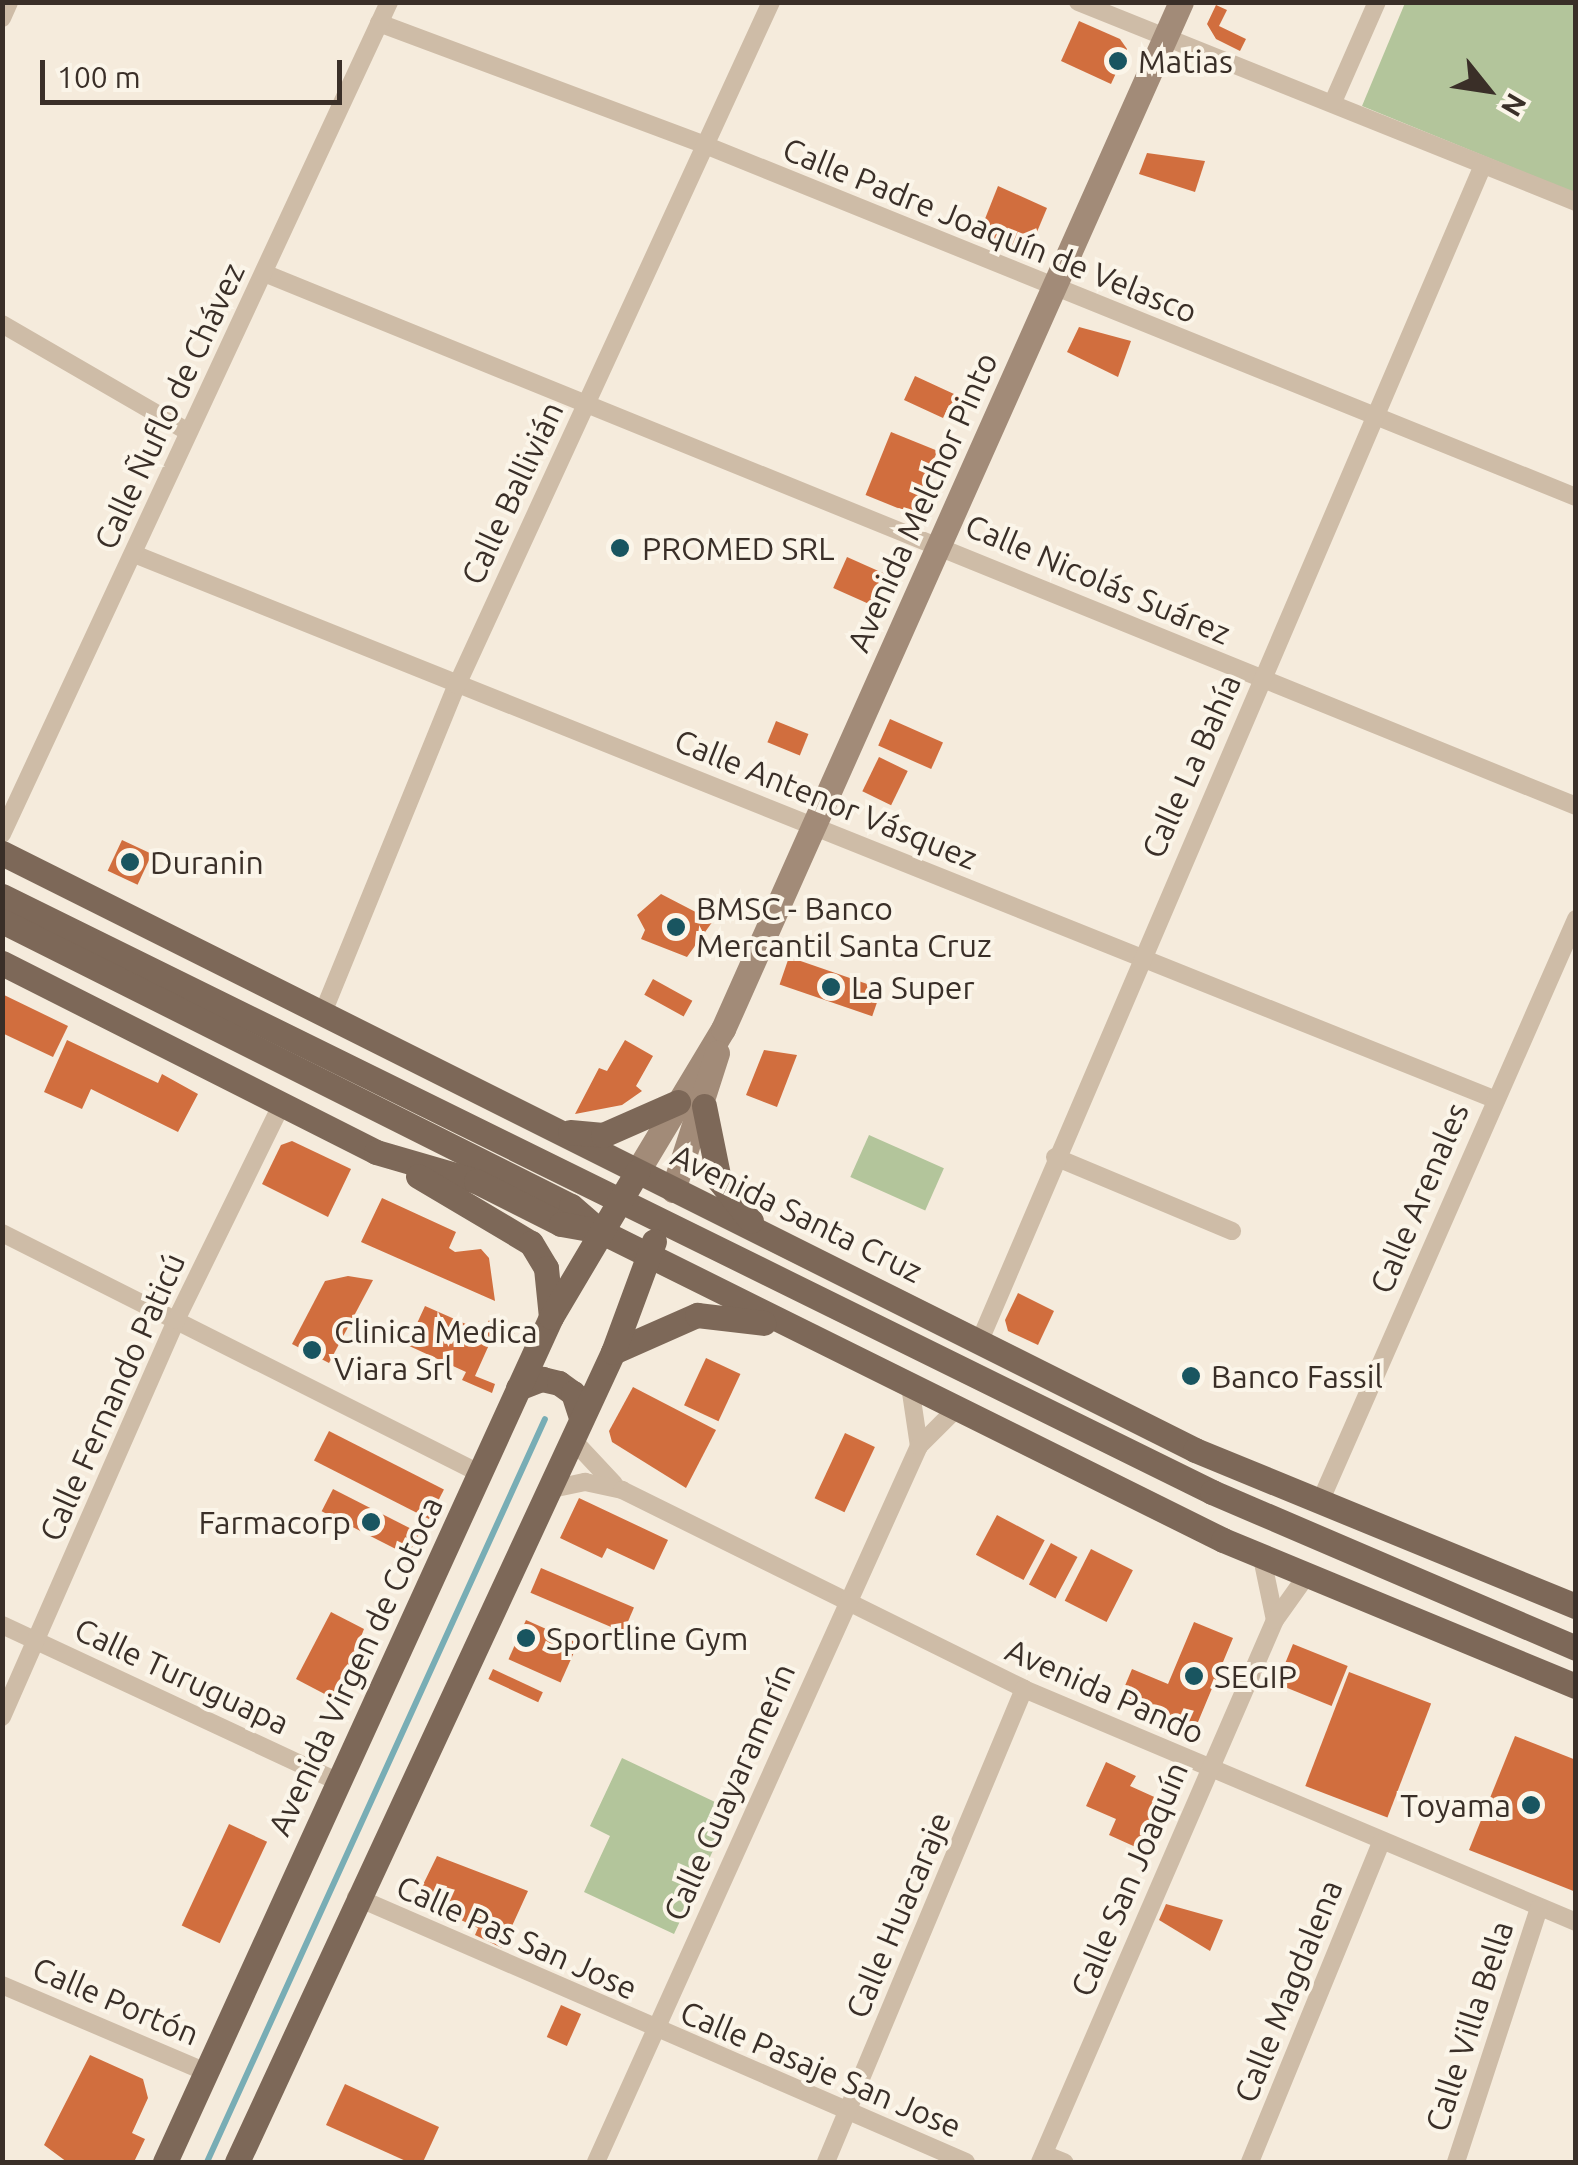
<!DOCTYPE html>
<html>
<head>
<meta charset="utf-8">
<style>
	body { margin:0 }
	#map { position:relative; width:1578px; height:2165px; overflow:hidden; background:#f5ebdc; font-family:Ubuntu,sans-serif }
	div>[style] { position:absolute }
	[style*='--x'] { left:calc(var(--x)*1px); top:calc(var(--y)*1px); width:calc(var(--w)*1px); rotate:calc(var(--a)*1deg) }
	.green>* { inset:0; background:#b3c59b; transform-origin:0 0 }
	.stream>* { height:6px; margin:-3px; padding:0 3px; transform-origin:3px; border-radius:3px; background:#78adb5 }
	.building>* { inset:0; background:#d16e3e; transform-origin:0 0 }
	.street>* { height:18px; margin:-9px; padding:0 9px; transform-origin:9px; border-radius:9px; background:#cebca7 }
	.secondary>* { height:25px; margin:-12.5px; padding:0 12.5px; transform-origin:12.5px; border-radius:12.5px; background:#a28b78 }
	.primary>* { height:25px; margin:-12.5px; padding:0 12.5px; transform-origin:12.5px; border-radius:12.5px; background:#7d6858 }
	.dots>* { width:28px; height:28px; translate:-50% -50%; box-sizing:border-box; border:5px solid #fbf5e9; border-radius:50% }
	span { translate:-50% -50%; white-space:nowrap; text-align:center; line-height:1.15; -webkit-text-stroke:8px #fbf5e9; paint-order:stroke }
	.poi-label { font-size:32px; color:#3a2f28 }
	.left { translate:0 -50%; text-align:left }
	.right { translate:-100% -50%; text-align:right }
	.street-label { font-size:32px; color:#3a2f28 }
	.frame { position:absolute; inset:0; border:5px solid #3a2f28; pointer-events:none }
	.north { position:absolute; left:1438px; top:40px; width:100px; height:100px; -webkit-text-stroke:8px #fbf5e9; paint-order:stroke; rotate:120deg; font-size:28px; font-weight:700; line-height:40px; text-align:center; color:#3a2f28 }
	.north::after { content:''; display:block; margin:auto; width:35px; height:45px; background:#3a2f28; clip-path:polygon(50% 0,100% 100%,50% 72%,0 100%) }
	.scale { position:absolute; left:40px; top:60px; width:302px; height:45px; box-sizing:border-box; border:5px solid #3a2f28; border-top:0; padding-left:12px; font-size:30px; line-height:35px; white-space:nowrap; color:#3a2f28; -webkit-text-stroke:8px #fbf5e9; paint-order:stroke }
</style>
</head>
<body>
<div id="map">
	<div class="green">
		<div style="clip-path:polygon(1405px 3px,1575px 3px,1575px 193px,1362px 106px)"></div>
		<div style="left:869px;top:1135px;width:82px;height:46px;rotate:24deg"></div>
		<div style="clip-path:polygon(622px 1758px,732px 1810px,674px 1934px,584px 1892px,610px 1836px,590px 1826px)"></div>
	</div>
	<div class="stream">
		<div style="--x:207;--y:2162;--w:816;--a:-65.54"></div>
	</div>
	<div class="building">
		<div style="clip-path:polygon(1216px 5px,1227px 10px,1219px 26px,1246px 39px,1240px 51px,1216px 39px,1207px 24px)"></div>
		<div style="clip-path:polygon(1079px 21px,1120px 39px,1127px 49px,1111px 84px,1061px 61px)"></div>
		<div style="clip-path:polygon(1147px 153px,1205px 161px,1195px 192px,1139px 174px)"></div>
		<div style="clip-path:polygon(998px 186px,1047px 208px,1034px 239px,1011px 248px,979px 234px)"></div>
		<div style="clip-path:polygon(1079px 327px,1131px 341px,1118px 377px,1067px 352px)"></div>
		<div style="clip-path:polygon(915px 376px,967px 400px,962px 411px,949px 405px,943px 418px,904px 400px)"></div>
		<div style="left:891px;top:432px;width:50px;height:68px;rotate:22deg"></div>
		<div style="left:847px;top:557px;width:43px;height:34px;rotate:24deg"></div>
		<div style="left:890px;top:719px;width:58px;height:29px;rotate:24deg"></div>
		<div style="left:776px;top:721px;width:35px;height:23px;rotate:22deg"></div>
		<div style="left:879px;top:757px;width:32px;height:38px;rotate:26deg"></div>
		<div style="left:122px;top:840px;width:33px;height:34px;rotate:25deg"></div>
		<div style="clip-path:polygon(661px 894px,713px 921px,687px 957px,641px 939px,645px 930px,637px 915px)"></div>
		<div style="left:789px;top:957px;width:98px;height:29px;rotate:19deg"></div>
		<div style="left:653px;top:979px;width:45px;height:18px;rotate:29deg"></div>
		<div style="clip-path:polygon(2px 994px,68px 1026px,53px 1057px,2px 1033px)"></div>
		<div style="clip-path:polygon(67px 1040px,158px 1083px,162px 1074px,198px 1094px,178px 1132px,91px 1089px,82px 1109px,44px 1092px)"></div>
		<div style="clip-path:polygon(625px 1040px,653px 1056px,636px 1086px,642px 1091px,622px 1105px,575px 1114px,599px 1068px,607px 1071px)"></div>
		<div style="clip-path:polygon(764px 1050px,797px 1055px,777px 1107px,746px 1095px)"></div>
		<div style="clip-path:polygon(292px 1141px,351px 1169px,328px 1217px,262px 1184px,281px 1145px)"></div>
		<div style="clip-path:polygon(382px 1198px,456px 1232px,449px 1248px,455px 1252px,481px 1249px,489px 1258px,495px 1301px,361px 1242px)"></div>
		<div style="clip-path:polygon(348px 1276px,373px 1280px,329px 1363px,292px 1344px,325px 1281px)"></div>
		<div style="clip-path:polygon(1018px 1293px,1054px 1311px,1038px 1345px,1008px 1331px,1005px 1320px)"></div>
		<div style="clip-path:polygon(425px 1306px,484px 1332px,489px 1320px,515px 1332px,510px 1344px,493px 1336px,475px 1376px,495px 1384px,492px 1393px,462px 1380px,466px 1372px,407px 1345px)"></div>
		<div style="left:706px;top:1358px;width:38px;height:52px;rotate:25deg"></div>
		<div style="clip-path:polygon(633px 1387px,716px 1430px,686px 1488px,612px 1442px,609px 1431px)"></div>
		<div style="left:329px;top:1431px;width:129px;height:33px;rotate:27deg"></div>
		<div style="left:845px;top:1433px;width:33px;height:72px;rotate:25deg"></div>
		<div style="left:333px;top:1489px;width:97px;height:25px;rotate:27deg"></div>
		<div style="clip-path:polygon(579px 1498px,668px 1540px,654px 1570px,607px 1548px,602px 1558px,560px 1538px)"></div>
		<div style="left:997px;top:1515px;width:54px;height:45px;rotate:28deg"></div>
		<div style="left:1051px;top:1543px;width:30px;height:47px;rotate:28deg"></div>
		<div style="left:1091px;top:1549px;width:47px;height:58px;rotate:27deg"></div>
		<div style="left:541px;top:1568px;width:101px;height:27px;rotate:23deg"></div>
		<div style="clip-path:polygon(331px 1612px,364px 1629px,336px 1700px,296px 1679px)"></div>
		<div style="left:526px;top:1620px;width:57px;height:43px;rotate:24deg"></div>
		<div style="clip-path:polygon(1194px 1622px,1233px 1638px,1198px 1722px,1185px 1727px,1119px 1700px,1132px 1669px,1168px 1684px)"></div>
		<div style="left:1293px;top:1644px;width:59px;height:43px;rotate:22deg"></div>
		<div style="left:493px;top:1669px;width:55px;height:11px;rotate:25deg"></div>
		<div style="left:1349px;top:1672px;width:88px;height:122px;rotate:21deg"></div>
		<div style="clip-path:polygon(1515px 1736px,1576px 1760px,1576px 1892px,1469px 1850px)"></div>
		<div style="clip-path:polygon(1106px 1762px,1136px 1776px,1130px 1786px,1161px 1800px,1140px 1849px,1109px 1835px,1116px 1819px,1086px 1806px)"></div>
		<div style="left:229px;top:1824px;width:42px;height:112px;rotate:25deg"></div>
		<div style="clip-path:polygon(437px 1856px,528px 1891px,502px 1948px,475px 1935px,478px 1928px,416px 1899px)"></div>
		<div style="clip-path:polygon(1166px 1904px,1223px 1920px,1210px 1951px,1159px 1920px)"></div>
		<div style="left:561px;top:2005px;width:22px;height:35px;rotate:24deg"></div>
		<div style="clip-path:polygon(90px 2055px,143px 2079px,148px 2098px,132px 2133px,145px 2139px,134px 2162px,67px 2162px,44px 2145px)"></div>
		<div style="clip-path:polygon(345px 2084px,439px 2127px,423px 2162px,408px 2162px,326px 2125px)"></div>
	</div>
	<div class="street">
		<div style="--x:1078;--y:2;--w:537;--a:21.88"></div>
		<div style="--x:2;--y:18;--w:17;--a:-66"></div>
		<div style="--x:379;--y:23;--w:348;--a:20.5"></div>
		<div style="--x:705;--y:145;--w:939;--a:22.01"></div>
		<div style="--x:1333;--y:102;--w:109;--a:-66.3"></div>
		<div style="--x:264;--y:273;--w:1416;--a:22.11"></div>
		<div style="--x:2;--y:324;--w:215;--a:30.1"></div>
		<div style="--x:134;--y:554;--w:1465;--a:21.84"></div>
		<div style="--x:2;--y:834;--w:918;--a:-65.05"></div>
		<div style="--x:322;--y:1015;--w:357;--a:-67.8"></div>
		<div style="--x:457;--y:685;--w:752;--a:-65.31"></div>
		<div style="--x:1055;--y:1157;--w:192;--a:22.7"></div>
		<div style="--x:2;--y:1233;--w:534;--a:26.71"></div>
		<div style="--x:981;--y:1338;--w:1276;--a:-66.83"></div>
		<div style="--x:910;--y:1386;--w:61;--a:81.5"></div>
		<div style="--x:571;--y:1438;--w:63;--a:46.9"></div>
		<div style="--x:547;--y:1490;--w:39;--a:-12"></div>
		<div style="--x:585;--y:1482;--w:38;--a:12"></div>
		<div style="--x:622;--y:1490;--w:449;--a:26.3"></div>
		<div style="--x:1024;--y:1689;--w:599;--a:22.88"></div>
		<div style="--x:1320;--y:1502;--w:637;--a:-66.29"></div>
		<div style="--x:1262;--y:1558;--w:63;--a:78.2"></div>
		<div style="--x:2;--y:1625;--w:369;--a:25"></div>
		<div style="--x:2;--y:1717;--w:433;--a:-66.3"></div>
		<div style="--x:176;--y:1320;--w:241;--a:-63.9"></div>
		<div style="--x:356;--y:1897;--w:665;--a:23.48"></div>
		<div style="--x:2;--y:1985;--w:222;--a:23.1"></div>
		<div style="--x:1044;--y:2154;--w:22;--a:22"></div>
		<div style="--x:596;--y:2162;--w:785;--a:-65.72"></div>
		<div style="--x:919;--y:1446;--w:54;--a:-45"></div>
		<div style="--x:826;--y:2162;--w:513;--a:-67.29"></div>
		<div style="--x:1040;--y:2162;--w:591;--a:-66.56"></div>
		<div style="--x:1275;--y:1620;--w:55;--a:-54.6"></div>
		<div style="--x:1250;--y:2162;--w:345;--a:-67.7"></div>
		<div style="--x:1456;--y:2162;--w:267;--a:-71.9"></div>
	</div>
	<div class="secondary">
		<div style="--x:637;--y:1172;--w:167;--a:-59"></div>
		<div style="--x:723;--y:1029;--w:1124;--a:-65.97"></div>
		<div style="--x:673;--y:1190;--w:144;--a:-72.2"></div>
	</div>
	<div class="primary">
		<div style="--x:2;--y:853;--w:1334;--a:26.58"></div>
		<div style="--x:1195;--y:1450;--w:412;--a:22.3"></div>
		<div style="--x:2;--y:896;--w:1349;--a:26.22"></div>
		<div style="--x:1212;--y:1492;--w:396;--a:23.2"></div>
		<div style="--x:2;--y:921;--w:636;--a:26.61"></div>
		<div style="--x:571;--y:1206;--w:38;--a:41"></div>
		<div style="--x:600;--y:1231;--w:695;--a:26.38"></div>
		<div style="--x:1223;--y:1540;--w:382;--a:22.5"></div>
		<div style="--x:2;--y:963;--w:419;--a:26.8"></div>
		<div style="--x:376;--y:1152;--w:104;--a:16.2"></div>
		<div style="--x:476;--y:1181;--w:95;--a:26.8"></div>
		<div style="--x:561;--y:1224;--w:40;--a:10"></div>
		<div style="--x:704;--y:1106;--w:76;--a:78.5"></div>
		<div style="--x:719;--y:1180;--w:52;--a:52"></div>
		<div style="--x:570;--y:1132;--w:33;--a:5"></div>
		<div style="--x:603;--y:1135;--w:82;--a:-23.7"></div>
		<div style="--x:418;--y:1176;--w:131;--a:30.7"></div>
		<div style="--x:531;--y:1243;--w:29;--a:59"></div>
		<div style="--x:546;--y:1268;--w:49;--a:84.2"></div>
		<div style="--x:613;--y:1352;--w:92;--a:-23.8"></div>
		<div style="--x:697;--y:1315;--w:67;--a:6.8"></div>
		<div style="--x:518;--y:1388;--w:26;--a:-21"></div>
		<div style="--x:542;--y:1379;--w:17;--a:13"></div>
		<div style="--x:559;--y:1383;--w:17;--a:36"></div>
		<div style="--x:573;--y:1393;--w:26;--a:72"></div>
		<div style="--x:165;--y:2162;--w:929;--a:-65.45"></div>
		<div style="--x:551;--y:1317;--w:169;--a:-59.3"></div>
		<div style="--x:237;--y:2162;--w:893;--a:-65.1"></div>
		<div style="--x:613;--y:1352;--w:118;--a:-69.7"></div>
	</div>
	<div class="dots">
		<div style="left:1118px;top:61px;background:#195560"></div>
		<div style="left:620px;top:548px;background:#195560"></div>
		<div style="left:130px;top:862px;background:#195560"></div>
		<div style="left:676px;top:927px;background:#195560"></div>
		<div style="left:831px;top:987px;background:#195560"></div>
		<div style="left:312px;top:1350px;background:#195560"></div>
		<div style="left:1191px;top:1376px;background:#195560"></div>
		<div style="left:371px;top:1522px;background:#195560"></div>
		<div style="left:526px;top:1638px;background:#195560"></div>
		<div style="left:1194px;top:1676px;background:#195560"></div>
		<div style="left:1531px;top:1805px;background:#195560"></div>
	</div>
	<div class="poi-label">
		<span class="left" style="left:1138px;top:61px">Matias</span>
		<span class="left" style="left:642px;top:548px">PROMED SRL</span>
		<span class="left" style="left:150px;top:862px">Duranin</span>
		<span class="left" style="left:696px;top:927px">BMSC - Banco<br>Mercantil Santa Cruz</span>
		<span class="left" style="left:851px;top:987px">La Super</span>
		<span class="left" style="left:334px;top:1350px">Clinica Medica<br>Viara Srl</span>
		<span class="left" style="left:1211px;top:1376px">Banco Fassil</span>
		<span class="right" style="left:351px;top:1522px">Farmacorp</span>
		<span class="left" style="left:546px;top:1638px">Sportline Gym</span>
		<span class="left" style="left:1214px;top:1676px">SEGIP</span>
		<span class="right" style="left:1511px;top:1805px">Toyama</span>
	</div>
	<div class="street-label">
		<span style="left:990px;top:230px;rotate:22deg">Calle Padre Joaquín de Velasco</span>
		<span style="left:169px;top:406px;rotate:-65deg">Calle Ñuflo de Chávez</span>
		<span style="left:512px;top:493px;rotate:-65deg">Calle Ballivián</span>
		<span style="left:922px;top:502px;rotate:-66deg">Avenida Melchor Pinto</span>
		<span style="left:1098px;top:579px;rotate:23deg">Calle Nicolás Suárez</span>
		<span style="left:1191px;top:766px;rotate:-66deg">Calle La Bahía</span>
		<span style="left:826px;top:799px;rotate:22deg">Calle Antenor Vásquez</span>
		<span style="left:1419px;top:1198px;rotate:-67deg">Calle Arenales</span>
		<span style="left:797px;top:1213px;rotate:26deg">Avenida Santa Cruz</span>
		<span style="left:112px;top:1397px;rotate:-66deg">Calle Fernando Paticú</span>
		<span style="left:355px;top:1666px;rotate:-65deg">Avenida Virgen de Cotoca</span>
		<span style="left:182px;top:1676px;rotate:25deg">Calle Turuguapa</span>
		<span style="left:1105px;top:1691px;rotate:24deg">Avenida Pando</span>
		<span style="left:729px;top:1792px;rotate:-66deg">Calle Guayaramerín</span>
		<span style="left:1129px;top:1879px;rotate:-67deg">Calle San Joaquín</span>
		<span style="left:898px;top:1915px;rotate:-67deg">Calle Huacaraje</span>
		<span style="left:517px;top:1937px;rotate:24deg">Calle Pas San Jose</span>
		<span style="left:1288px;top:1991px;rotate:-68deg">Calle Magdalena</span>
		<span style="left:116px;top:2001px;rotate:23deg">Calle Portón</span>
		<span style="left:1469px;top:2026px;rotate:-72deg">Calle Villa Bella</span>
		<span style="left:821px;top:2069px;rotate:23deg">Calle Pasaje San Jose</span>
	</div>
	<div class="frame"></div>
	<div class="north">N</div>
	<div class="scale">100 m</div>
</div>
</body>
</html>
